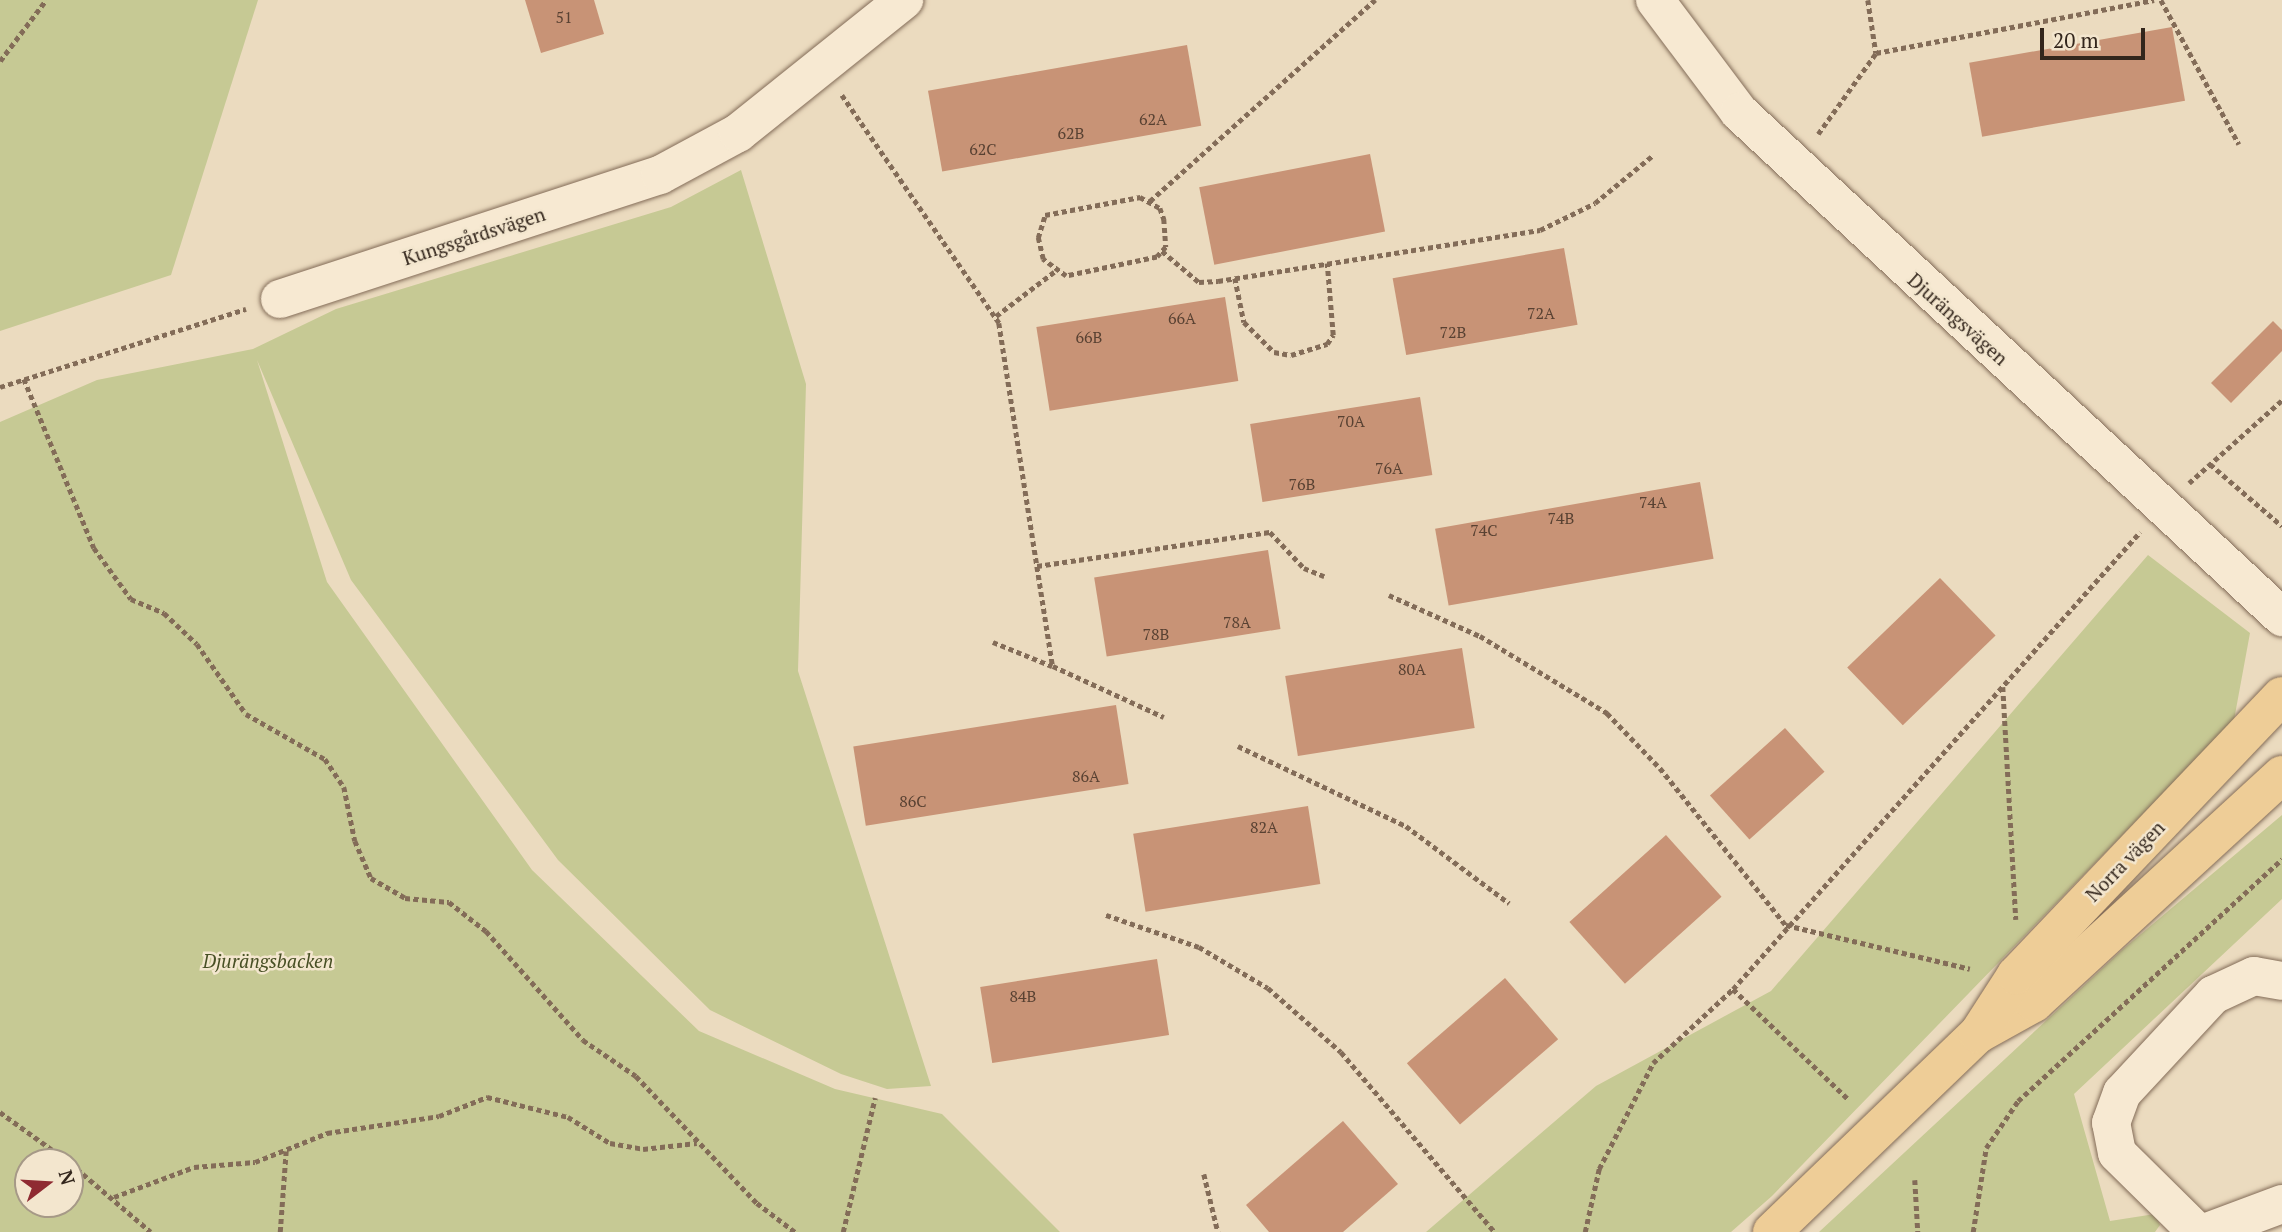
<!DOCTYPE html>
<html>
<head>
<meta charset="utf-8">
<style>
	body { margin:0 }
	#map { position:relative; width:2282px; height:1232px; overflow:hidden; background:#ebdbbf; font-family:"PT Serif",serif }
	div>[style] { position:absolute }
	[style*='--x'] { left:calc(var(--x)*1px); top:calc(var(--y)*1px); width:calc(var(--w)*1px); rotate:calc(var(--a)*1deg) }
	.green>* { inset:0; background:#c6c994 }
	.building>* { inset:0; background:#c89376; transform-origin:0 0 }
	.path>* { height:4.5px; margin-top:-2.25px; transform-origin:0; background:repeating-linear-gradient(90deg,#836c58 0 5px,transparent 0 8.5px) }
	.roads { filter:drop-shadow(0 0 2px #836c58) drop-shadow(0 0 2px #836c58) }
	.minor>* { height:38px; margin:-19px; padding:0 19px; transform-origin:19px; border-radius:19px; background:#f7e9d2 }
	.major>* { height:38px; margin:-19px; padding:0 19px; transform-origin:19px; border-radius:19px; background:#eecd97 }
	span { translate:-50% -50%; white-space:nowrap; text-align:center; line-height:1.15; -webkit-text-stroke:5px #f3e6ce; paint-order:stroke }
	.number-label { font-size:16px; color:#584132 }
	.number-label span { -webkit-text-stroke-width:0 }
	.street-label { font-size:19px; color:#33261c }
	.park-label { font-size:19px; color:#474f24; font-style:italic }
	.north { position:absolute; left:14px; top:1148px; width:70px; height:70px; box-sizing:border-box; background:#f3e6ce; border:2px solid #a69987; border-radius:50%; rotate:73deg; font-size:19px; font-weight:700; line-height:28px; text-align:center; color:#33261c }
	.north::after { content:''; display:block; margin:auto; width:24px; height:32px; background:#8f2b32; clip-path:polygon(50% 0,100% 100%,50% 72%,0 100%) }
	.scale { position:absolute; left:2040px; top:28px; width:105px; height:32px; box-sizing:border-box; border:4px solid #33261c; border-top:0; padding-left:9px; font-size:21px; line-height:24px; white-space:nowrap; color:#33261c; -webkit-text-stroke:5px #f3e6ce; paint-order:stroke }
</style>
</head>
<body>
<div id="map">
	<div class="green">
		<div style="clip-path:polygon(0 0,258px 0,171px 275px,0 331px)"></div>
		<div style="clip-path:polygon(evenodd,741px 170px,806px 384px,798px 671px,931px 1086px,887px 1089px,841px 1074px,710px 1010px,558px 860px,351px 580px,257px 360px,327px 582px,532px 870px,699px 1031px,835px 1089px,942px 1114px,1060px 1232px,0 1232px,0 422px,97px 380px,253px 349px,336px 309px,671px 207px,741px 170px,28px 1162px,70px 1162px,70px 1204px,28px 1204px,28px 1162px)"></div>
		<div style="clip-path:polygon(2148px 555px,2250px 633px,2234px 720px,1772px 1196px,1731px 1232px,1426px 1232px,1596px 1086px,1771px 991px)"></div>
		<div style="clip-path:polygon(2282px 815px,2282px 899px,2074px 1094px,2110px 1221px,2155px 1214px,2160px 1225px,2155px 1232px,1819px 1232px,2122px 950px)"></div>
	</div>
	<div class="building">
		<div style="clip-path:polygon(525px 0,594px 0,604px 34px,541px 53px)"></div>
		<div style="left:2172px;top:27px;width:75px;height:206px;rotate:80deg"></div>
		<div style="left:1187px;top:45px;width:82px;height:263px;rotate:80deg"></div>
		<div style="left:1370px;top:154px;width:79px;height:174px;rotate:79deg"></div>
		<div style="left:1564px;top:248px;width:78px;height:174px;rotate:80deg"></div>
		<div style="left:1225px;top:297px;width:85px;height:191px;rotate:81deg"></div>
		<div style="clip-path:polygon(2273px 321px,2282px 330px,2282px 351px,2231px 403px,2211px 383px)"></div>
		<div style="left:1420px;top:397px;width:79px;height:172px;rotate:81deg"></div>
		<div style="left:1700px;top:482px;width:78px;height:269px;rotate:80deg"></div>
		<div style="left:1268px;top:550px;width:80px;height:176px;rotate:81deg"></div>
		<div style="left:1940px;top:578px;width:80px;height:129px;rotate:46deg"></div>
		<div style="left:1462px;top:648px;width:81px;height:179px;rotate:81deg"></div>
		<div style="left:1116px;top:705px;width:80px;height:266px;rotate:81deg"></div>
		<div style="left:1785px;top:728px;width:59px;height:101px;rotate:48deg"></div>
		<div style="left:1308px;top:806px;width:79px;height:177px;rotate:81deg"></div>
		<div style="left:1666px;top:835px;width:83px;height:130px;rotate:48deg"></div>
		<div style="left:1157px;top:959px;width:77px;height:179px;rotate:81deg"></div>
		<div style="left:1505px;top:978px;width:81px;height:130px;rotate:49deg"></div>
		<div style="clip-path:polygon(1343px 1121px,1398px 1184px,1343px 1232px,1269px 1232px,1246px 1205px)"></div>
	</div>
	<div class="path">
		<div style="--x:1868;--y:0;--w:54;--a:81.4"></div>
		<div style="--x:2161;--y:0;--w:164;--a:61.6"></div>
		<div style="--x:0;--y:61;--w:76;--a:-53"></div>
		<div style="--x:842;--y:95;--w:277;--a:55.4"></div>
		<div style="--x:999;--y:323;--w:347;--a:81.1"></div>
		<div style="--x:1053;--y:666;--w:122;--a:24.7"></div>
		<div style="--x:1818;--y:134;--w:100;--a:-54.4"></div>
		<div style="--x:1876;--y:53;--w:283;--a:-10.8"></div>
		<div style="--x:1140;--y:197;--w:23;--a:29"></div>
		<div style="--x:1160;--y:208;--w:12;--a:70"></div>
		<div style="--x:1164;--y:219;--w:28;--a:86"></div>
		<div style="--x:1166;--y:247;--w:13;--a:132"></div>
		<div style="--x:1157;--y:257;--w:93;--a:168.2"></div>
		<div style="--x:1066;--y:276;--w:29;--a:-144"></div>
		<div style="--x:1043;--y:259;--w:22;--a:-103"></div>
		<div style="--x:1038;--y:238;--w:24;--a:-73"></div>
		<div style="--x:1045;--y:215;--w:97;--a:-10.7"></div>
		<div style="--x:1150;--y:201;--w:302;--a:-41.8"></div>
		<div style="--x:1162;--y:251;--w:48;--a:40"></div>
		<div style="--x:1199;--y:282;--w:19;--a:-3"></div>
		<div style="--x:1218;--y:281;--w:326;--a:-9"></div>
		<div style="--x:1540;--y:230;--w:61;--a:-26.1"></div>
		<div style="--x:1595;--y:203;--w:74;--a:-39.5"></div>
		<div style="--x:1235;--y:278;--w:45;--a:78.4"></div>
		<div style="--x:1244;--y:322;--w:42;--a:45"></div>
		<div style="--x:1274;--y:352;--w:17;--a:10"></div>
		<div style="--x:1291;--y:355;--w:38;--a:-17"></div>
		<div style="--x:1327;--y:344;--w:11;--a:-56"></div>
		<div style="--x:1333;--y:335;--w:72;--a:-94.8"></div>
		<div style="--x:996;--y:316;--w:73;--a:-37.2"></div>
		<div style="--x:24;--y:379;--w:183;--a:67.5"></div>
		<div style="--x:94;--y:548;--w:63;--a:54"></div>
		<div style="--x:131;--y:599;--w:36;--a:23"></div>
		<div style="--x:164;--y:613;--w:45;--a:43.2"></div>
		<div style="--x:197;--y:644;--w:85;--a:55"></div>
		<div style="--x:246;--y:714;--w:91;--a:29.7"></div>
		<div style="--x:325;--y:759;--w:34;--a:56"></div>
		<div style="--x:344;--y:787;--w:55;--a:78.5"></div>
		<div style="--x:355;--y:841;--w:40;--a:66.6"></div>
		<div style="--x:371;--y:878;--w:39;--a:30"></div>
		<div style="--x:405;--y:898;--w:44;--a:5.2"></div>
		<div style="--x:449;--y:902;--w:47;--a:38.1"></div>
		<div style="--x:486;--y:931;--w:146;--a:48.3"></div>
		<div style="--x:583;--y:1040;--w:64;--a:34.2"></div>
		<div style="--x:636;--y:1076;--w:175;--a:46.4"></div>
		<div style="--x:757;--y:1203;--w:48;--a:37.3"></div>
		<div style="--x:0;--y:387;--w:258;--a:-17.6"></div>
		<div style="--x:2210;--y:464;--w:95;--a:40.7"></div>
		<div style="--x:2189;--y:483;--w:125;--a:-41.7"></div>
		<div style="--x:1037;--y:566;--w:235;--a:-8.3"></div>
		<div style="--x:1270;--y:532;--w:50;--a:46.6"></div>
		<div style="--x:1304;--y:568;--w:22;--a:22"></div>
		<div style="--x:1389;--y:595;--w:100;--a:24.3"></div>
		<div style="--x:1480;--y:636;--w:149;--a:31.2"></div>
		<div style="--x:1607;--y:713;--w:76;--a:46.1"></div>
		<div style="--x:1660;--y:768;--w:201;--a:51.3"></div>
		<div style="--x:1786;--y:925;--w:189;--a:13.4"></div>
		<div style="--x:993;--y:642;--w:64;--a:22.1"></div>
		<div style="--x:2003;--y:687;--w:233;--a:86.8"></div>
		<div style="--x:1238;--y:746;--w:186;--a:25.5"></div>
		<div style="--x:1406;--y:826;--w:129;--a:36.8"></div>
		<div style="--x:1106;--y:915;--w:98;--a:19"></div>
		<div style="--x:1199;--y:947;--w:80;--a:30.7"></div>
		<div style="--x:1268;--y:988;--w:97;--a:41.2"></div>
		<div style="--x:1341;--y:1052;--w:237;--a:49.5"></div>
		<div style="--x:1733;--y:989;--w:161;--a:43.7"></div>
		<div style="--x:0;--y:1112;--w:85;--a:35.9"></div>
		<div style="--x:70;--y:1163;--w:106;--a:40.4"></div>
		<div style="--x:1204;--y:1174;--w:60;--a:76.4"></div>
		<div style="--x:1915;--y:1180;--w:52;--a:86.7"></div>
		<div style="--x:114;--y:1197;--w:85;--a:-20.6"></div>
		<div style="--x:194;--y:1167;--w:61;--a:-4.7"></div>
		<div style="--x:255;--y:1162;--w:78;--a:-21.9"></div>
		<div style="--x:327;--y:1133;--w:113;--a:-8.6"></div>
		<div style="--x:439;--y:1116;--w:52;--a:-21.6"></div>
		<div style="--x:487;--y:1097;--w:83;--a:13.9"></div>
		<div style="--x:568;--y:1117;--w:49;--a:31.8"></div>
		<div style="--x:610;--y:1143;--w:34;--a:10"></div>
		<div style="--x:643;--y:1149;--w:54;--a:-6.3"></div>
		<div style="--x:280;--y:1232;--w:81;--a:-85.8"></div>
		<div style="--x:843;--y:1232;--w:138;--a:-76.6"></div>
		<div style="--x:1585;--y:1232;--w:65;--a:-77.5"></div>
		<div style="--x:1599;--y:1169;--w:119;--a:-63"></div>
		<div style="--x:1653;--y:1063;--w:109;--a:-42.8"></div>
		<div style="--x:1733;--y:989;--w:612;--a:-48.31"></div>
		<div style="--x:1973;--y:1232;--w:85;--a:-81.2"></div>
		<div style="--x:1986;--y:1148;--w:57;--a:-55.8"></div>
		<div style="--x:2018;--y:1101;--w:358;--a:-42.5"></div>
	</div>
	<div class="roads">
		<div class="minor">
			<div style="--x:1655;--y:0;--w:140;--a:53.1"></div>
			<div style="--x:1739;--y:112;--w:742;--a:42.92"></div>
			<div style="--x:280;--y:299;--w:400;--a:-18.1"></div>
			<div style="--x:660;--y:175;--w:89;--a:-28.3"></div>
			<div style="--x:738;--y:133;--w:213;--a:-38.7"></div>
			<div style="--x:2197;--y:1232;--w:112;--a:-135.4"></div>
			<div style="--x:2117;--y:1153;--w:31;--a:-101"></div>
			<div style="--x:2111;--y:1123;--w:32;--a:-70"></div>
			<div style="--x:2122;--y:1093;--w:134;--a:-47.1"></div>
			<div style="--x:2213;--y:995;--w:45;--a:-24.9"></div>
			<div style="--x:2254;--y:976;--w:28;--a:10"></div>
			<div style="--x:2207;--y:1232;--w:80;--a:-20.5"></div>
		</div>
		<div class="major">
			<div style="--x:1980;--y:1033;--w:62;--a:-29.1"></div>
			<div style="--x:2034;--y:1003;--w:337;--a:-42.6"></div>
			<div style="--x:1772;--y:1232;--w:286;--a:-43.9"></div>
			<div style="--x:1978;--y:1034;--w:70;--a:-57.2"></div>
			<div style="--x:2016;--y:975;--w:385;--a:-46.4"></div>
		</div>
	</div>
	<div class="number-label">
		<span style="left:564px;top:17px">51</span>
		<span style="left:1153px;top:119px">62A</span>
		<span style="left:1071px;top:133px">62B</span>
		<span style="left:983px;top:149px">62C</span>
		<span style="left:1541px;top:313px">72A</span>
		<span style="left:1182px;top:318px">66A</span>
		<span style="left:1453px;top:332px">72B</span>
		<span style="left:1089px;top:337px">66B</span>
		<span style="left:1351px;top:421px">70A</span>
		<span style="left:1389px;top:468px">76A</span>
		<span style="left:1302px;top:484px">76B</span>
		<span style="left:1653px;top:502px">74A</span>
		<span style="left:1561px;top:518px">74B</span>
		<span style="left:1484px;top:530px">74C</span>
		<span style="left:1237px;top:622px">78A</span>
		<span style="left:1156px;top:634px">78B</span>
		<span style="left:1412px;top:669px">80A</span>
		<span style="left:1086px;top:776px">86A</span>
		<span style="left:913px;top:801px">86C</span>
		<span style="left:1264px;top:827px">82A</span>
		<span style="left:1023px;top:996px">84B</span>
	</div>
	<div class="street-label">
		<span style="left:474px;top:236px;rotate:-18deg">Kungsgårdsvägen</span>
		<span style="left:1958px;top:319px;rotate:42deg">Djurängsvägen</span>
		<span style="left:2125px;top:861px;rotate:-46deg">Norra vägen</span>
	</div>
	<div class="park-label">
		<span style="left:268px;top:961px">Djurängsbacken</span>
	</div>
	<div class="north">N</div>
	<div class="scale">20 m</div>
</div>
</body>
</html>
